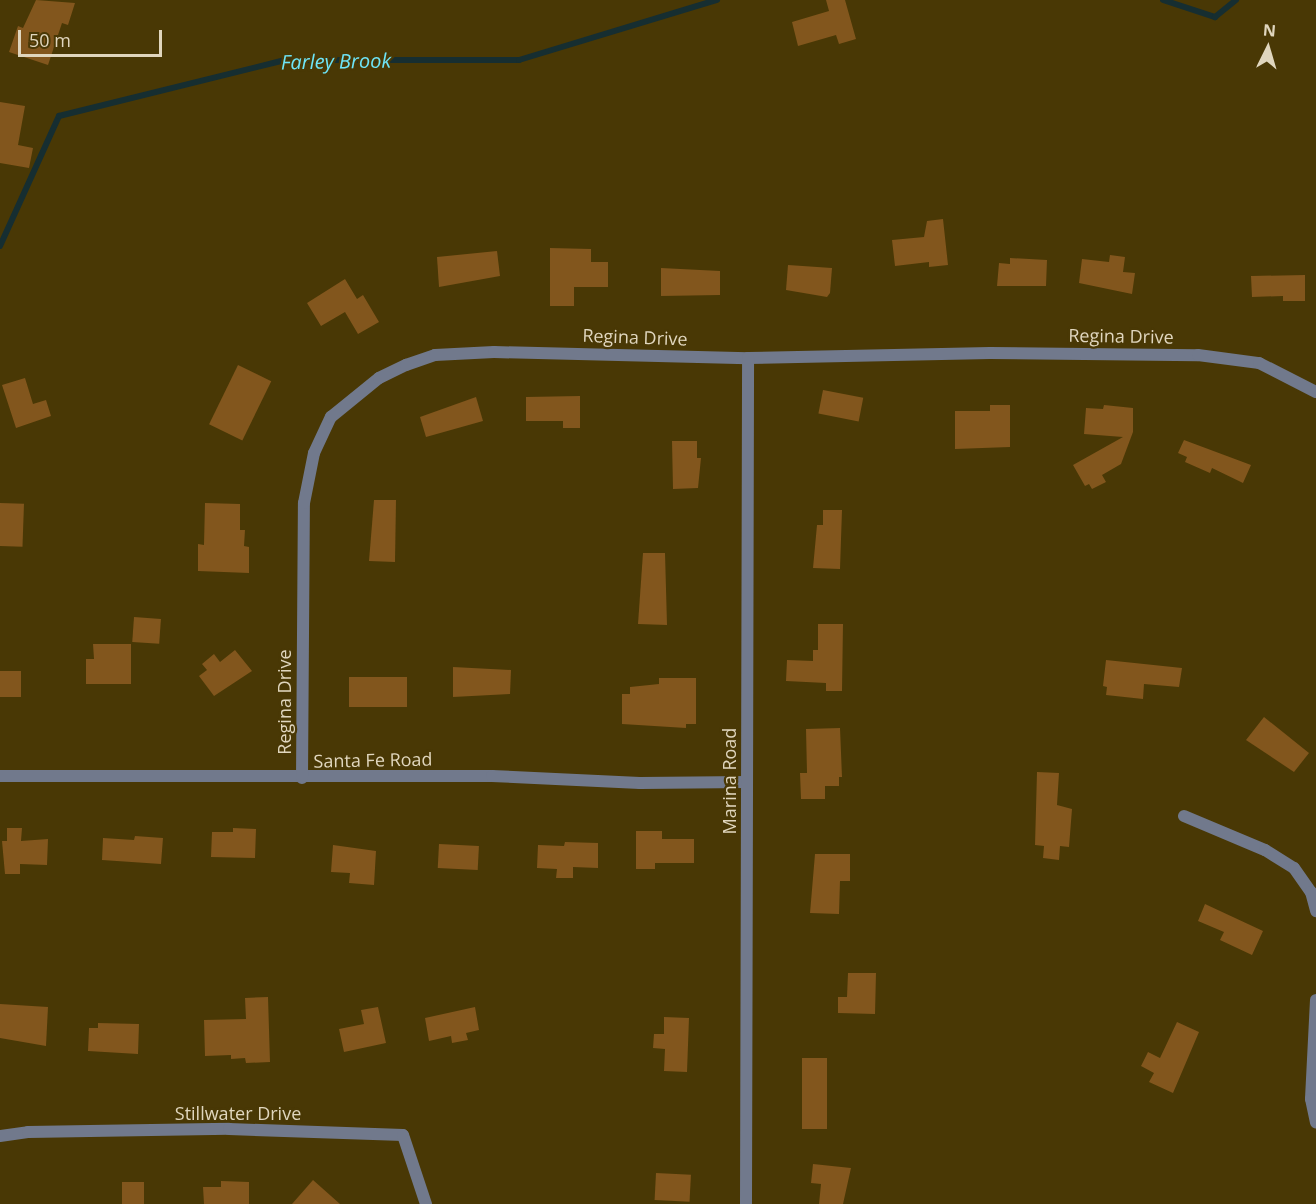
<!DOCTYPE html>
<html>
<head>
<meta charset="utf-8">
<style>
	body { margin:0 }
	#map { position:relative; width:1316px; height:1204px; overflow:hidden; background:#493805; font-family:"Open Sans",sans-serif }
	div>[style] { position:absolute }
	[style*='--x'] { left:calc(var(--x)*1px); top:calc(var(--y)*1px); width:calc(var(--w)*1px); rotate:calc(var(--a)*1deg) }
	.stream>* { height:6px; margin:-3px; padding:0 3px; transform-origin:3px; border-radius:3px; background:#162e31 }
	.building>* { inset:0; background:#82561d; transform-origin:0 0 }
	.minor>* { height:12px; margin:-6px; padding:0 6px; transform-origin:6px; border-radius:6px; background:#71798c }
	span { translate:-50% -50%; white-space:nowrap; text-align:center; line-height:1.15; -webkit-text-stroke:4.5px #493805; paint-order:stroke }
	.street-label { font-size:18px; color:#e0d6be }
	.water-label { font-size:20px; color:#6ee5f8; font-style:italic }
	.north { position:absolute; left:1238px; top:18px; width:60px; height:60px; -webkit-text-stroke:4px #493805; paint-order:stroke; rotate:5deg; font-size:16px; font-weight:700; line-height:24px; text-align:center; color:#e0d6be }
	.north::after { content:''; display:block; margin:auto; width:21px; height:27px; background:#e0d6be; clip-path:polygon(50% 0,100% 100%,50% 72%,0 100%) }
	.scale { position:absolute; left:18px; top:30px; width:144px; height:27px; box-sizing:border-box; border:3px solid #e0d6be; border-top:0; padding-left:8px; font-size:18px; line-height:21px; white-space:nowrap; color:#e0d6be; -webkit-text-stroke:4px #493805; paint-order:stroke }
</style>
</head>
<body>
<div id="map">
	<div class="stream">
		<div style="--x:1163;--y:0;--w:55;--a:18.1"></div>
		<div style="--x:1215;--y:17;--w:27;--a:-39"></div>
		<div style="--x:0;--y:246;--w:143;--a:-65.6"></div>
		<div style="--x:59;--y:116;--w:233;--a:-13.9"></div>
		<div style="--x:285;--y:60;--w:234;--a:0"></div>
		<div style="--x:519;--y:60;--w:207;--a:-16.9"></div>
	</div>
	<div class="building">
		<div style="clip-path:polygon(36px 0,75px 3px,68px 25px,62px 23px,48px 65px,9px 52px,18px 26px,23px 28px)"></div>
		<div style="clip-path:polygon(826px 0,845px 0,856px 39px,839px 44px,836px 35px,798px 46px,792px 22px,829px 11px)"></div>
		<div style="clip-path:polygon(0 102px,25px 106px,18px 145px,33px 148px,29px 168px,0 163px)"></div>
		<div style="clip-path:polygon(943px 219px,948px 265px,929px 267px,929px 262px,895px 266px,892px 240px,924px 237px,927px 221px)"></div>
		<div style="clip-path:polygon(550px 248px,591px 249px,591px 262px,608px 262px,608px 287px,574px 287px,574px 306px,550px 306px)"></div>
		<div style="clip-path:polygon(497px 251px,500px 276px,439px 287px,437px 257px)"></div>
		<div style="clip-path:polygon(1110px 255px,1125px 257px,1123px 272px,1135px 273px,1132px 294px,1079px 283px,1082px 259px,1109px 262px)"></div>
		<div style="clip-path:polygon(1010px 258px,1047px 260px,1046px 286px,997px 286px,999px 263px,1010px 264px)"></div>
		<div style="clip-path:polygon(788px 265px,832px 268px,830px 293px,827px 297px,786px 290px)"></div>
		<div style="clip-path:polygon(661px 268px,720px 271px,720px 295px,661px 296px)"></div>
		<div style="clip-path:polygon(1305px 275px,1305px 301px,1283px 301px,1283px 296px,1252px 297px,1251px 276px)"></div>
		<div style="clip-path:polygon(345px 279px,357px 299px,363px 295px,379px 322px,358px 334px,345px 312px,321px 326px,307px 303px)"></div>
		<div style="left:238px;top:365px;width:37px;height:66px;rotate:26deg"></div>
		<div style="clip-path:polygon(25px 378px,33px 404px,46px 400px,51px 416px,16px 428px,2px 385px)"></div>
		<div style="left:823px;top:390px;width:41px;height:24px;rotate:11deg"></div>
		<div style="clip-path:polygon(580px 396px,580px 428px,563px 428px,563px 421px,526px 421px,526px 397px)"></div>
		<div style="clip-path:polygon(476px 397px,483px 421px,426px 437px,420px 417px)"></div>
		<div style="clip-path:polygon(990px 405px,1010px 405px,1010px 447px,955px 449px,955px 411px,990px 411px)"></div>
		<div style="clip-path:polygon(1104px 405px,1133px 408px,1133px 432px,1121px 464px,1102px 475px,1106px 482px,1092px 489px,1089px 484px,1085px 486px,1073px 465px,1123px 437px,1084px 434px,1086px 408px,1103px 409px)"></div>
		<div style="clip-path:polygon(1184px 440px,1251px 465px,1243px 483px,1212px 468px,1210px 473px,1185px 462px,1187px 457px,1178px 453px)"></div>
		<div style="clip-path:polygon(672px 441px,697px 441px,697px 458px,701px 458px,698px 488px,673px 489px)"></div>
		<div style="clip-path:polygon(374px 500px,396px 500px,395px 562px,369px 561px)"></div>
		<div style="left:0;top:503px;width:24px;height:43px;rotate:2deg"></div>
		<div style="clip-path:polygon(205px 503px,240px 504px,240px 530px,245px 530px,244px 546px,249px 547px,249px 573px,198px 571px,198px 544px,204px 545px)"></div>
		<div style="clip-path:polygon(823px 510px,842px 510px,840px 569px,813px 568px,817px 525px,823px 525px)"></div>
		<div style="clip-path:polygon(643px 553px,665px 553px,667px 625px,638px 624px)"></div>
		<div style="left:134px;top:617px;width:27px;height:25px;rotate:4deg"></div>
		<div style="clip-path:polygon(818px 624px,843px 624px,842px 691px,826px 691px,826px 683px,786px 681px,787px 660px,813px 661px,813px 650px,818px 650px)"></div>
		<div style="clip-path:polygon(93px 644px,131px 644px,131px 684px,86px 684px,86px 659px,94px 659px)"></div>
		<div style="clip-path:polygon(235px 650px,252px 671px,214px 696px,199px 676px,207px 670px,202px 664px,214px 654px,220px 662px)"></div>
		<div style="clip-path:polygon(1106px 660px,1182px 668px,1179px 687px,1144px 684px,1143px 699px,1106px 695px,1107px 687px,1103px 686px)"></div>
		<div style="clip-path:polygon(453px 667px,511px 670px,510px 694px,453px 697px)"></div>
		<div style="left:0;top:671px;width:21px;height:26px"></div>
		<div style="left:349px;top:677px;width:58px;height:30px"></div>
		<div style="clip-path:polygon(659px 678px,696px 678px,696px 724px,686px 724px,686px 728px,622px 724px,622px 694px,630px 694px,630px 687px,659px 684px)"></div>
		<div style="clip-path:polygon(1264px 717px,1309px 753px,1294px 772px,1246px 740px)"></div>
		<div style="clip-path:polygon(840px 728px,842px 777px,839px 777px,839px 786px,825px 786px,825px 799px,801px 799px,800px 773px,807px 773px,806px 729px)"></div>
		<div style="clip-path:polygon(1037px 772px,1059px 773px,1057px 805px,1072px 809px,1069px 847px,1060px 846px,1059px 860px,1043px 858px,1044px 846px,1035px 845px)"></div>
		<div style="clip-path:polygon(7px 828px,22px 828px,21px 841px,48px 839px,47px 865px,20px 864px,20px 874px,5px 874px,2px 841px,7px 841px)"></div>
		<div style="clip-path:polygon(233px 828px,256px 829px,255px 858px,211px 857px,212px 832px,233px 832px)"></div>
		<div style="clip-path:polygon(636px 831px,662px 831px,662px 839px,694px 839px,694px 863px,655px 863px,655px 869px,636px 869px)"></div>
		<div style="clip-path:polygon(135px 836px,163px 838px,161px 864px,102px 860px,103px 838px,134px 840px)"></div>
		<div style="clip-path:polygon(565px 842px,598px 843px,598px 868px,573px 867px,573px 878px,556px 878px,557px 869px,537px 868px,538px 845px,564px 846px)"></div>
		<div style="left:439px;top:844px;width:40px;height:24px;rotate:3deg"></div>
		<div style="clip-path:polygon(333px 845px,376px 851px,374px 885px,349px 883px,350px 873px,331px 872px)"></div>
		<div style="clip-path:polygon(815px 854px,850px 854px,850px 881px,840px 881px,839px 914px,810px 913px)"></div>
		<div style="clip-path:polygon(1205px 904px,1263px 931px,1252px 955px,1220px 940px,1224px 932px,1198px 921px)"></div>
		<div style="clip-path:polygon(848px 973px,876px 973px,875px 1014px,838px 1013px,838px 997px,847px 997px)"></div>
		<div style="clip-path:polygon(268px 997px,270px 1062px,246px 1063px,245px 1058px,231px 1059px,231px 1055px,205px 1056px,204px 1020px,246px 1019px,245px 998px)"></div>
		<div style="clip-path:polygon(0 1004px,48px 1007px,46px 1046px,0 1038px)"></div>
		<div style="clip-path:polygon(378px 1007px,386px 1043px,344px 1052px,339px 1029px,364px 1024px,361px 1010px)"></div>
		<div style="clip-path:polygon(475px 1007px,479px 1030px,466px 1033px,468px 1040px,452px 1043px,451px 1036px,429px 1041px,425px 1018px)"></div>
		<div style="clip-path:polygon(664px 1017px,689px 1018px,687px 1072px,664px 1071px,665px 1049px,653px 1048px,654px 1034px,664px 1034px)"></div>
		<div style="clip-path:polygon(1177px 1022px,1199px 1032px,1173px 1093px,1149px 1082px,1154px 1073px,1141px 1066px,1148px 1052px,1160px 1058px)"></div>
		<div style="clip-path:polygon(98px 1023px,139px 1024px,138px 1054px,88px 1051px,89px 1028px,98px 1028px)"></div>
		<div style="left:802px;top:1058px;width:25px;height:71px"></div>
		<div style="clip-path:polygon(813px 1164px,851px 1168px,843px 1204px,819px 1204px,821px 1184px,811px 1183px)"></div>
		<div style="left:656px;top:1173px;width:35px;height:27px;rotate:3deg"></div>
		<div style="clip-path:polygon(313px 1180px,340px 1204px,292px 1204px)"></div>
		<div style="clip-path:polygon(221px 1181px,249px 1182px,249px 1204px,204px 1204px,203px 1187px,221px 1187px)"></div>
		<div style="left:122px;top:1182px;width:22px;height:22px"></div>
	</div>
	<div class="minor">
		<div style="--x:0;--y:776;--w:492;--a:0"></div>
		<div style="--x:492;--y:776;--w:148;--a:2.7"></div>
		<div style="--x:640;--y:783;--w:107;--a:-0.5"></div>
		<div style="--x:302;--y:778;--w:275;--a:-89.6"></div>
		<div style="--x:304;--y:503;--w:51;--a:-78.7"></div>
		<div style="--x:314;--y:453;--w:40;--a:-65"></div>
		<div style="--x:331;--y:417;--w:62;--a:-39.1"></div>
		<div style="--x:379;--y:378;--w:30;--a:-26"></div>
		<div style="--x:406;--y:365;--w:31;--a:-19"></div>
		<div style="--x:435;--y:355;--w:59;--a:-2.9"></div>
		<div style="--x:494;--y:352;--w:254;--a:1.4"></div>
		<div style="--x:748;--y:358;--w:242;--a:-1.2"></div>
		<div style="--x:990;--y:353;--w:208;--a:0.6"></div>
		<div style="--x:1198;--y:355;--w:62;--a:7.5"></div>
		<div style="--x:1259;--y:363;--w:64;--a:27"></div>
		<div style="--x:1184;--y:816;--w:88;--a:22.8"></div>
		<div style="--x:1265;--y:850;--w:34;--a:32"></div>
		<div style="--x:1294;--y:868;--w:29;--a:55"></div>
		<div style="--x:1311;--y:892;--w:20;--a:75"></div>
		<div style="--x:1316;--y:1000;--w:99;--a:92.9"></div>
		<div style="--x:1311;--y:1099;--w:24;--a:78"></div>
		<div style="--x:0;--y:1136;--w:28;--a:-8"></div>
		<div style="--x:28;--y:1132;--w:201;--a:-0.9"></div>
		<div style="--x:229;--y:1129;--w:174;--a:2"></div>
		<div style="--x:403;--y:1135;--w:73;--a:71.6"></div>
		<div style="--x:746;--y:1204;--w:846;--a:-89.86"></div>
	</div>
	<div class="street-label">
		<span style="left:1121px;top:336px;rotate:1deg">Regina Drive</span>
		<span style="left:635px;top:337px;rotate:2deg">Regina Drive</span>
		<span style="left:284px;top:702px;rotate:-90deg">Regina Drive</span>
		<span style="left:373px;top:760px;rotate:-1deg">Santa Fe Road</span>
		<span style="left:729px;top:781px;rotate:-90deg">Marina Road</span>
		<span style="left:238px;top:1113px">Stillwater Drive</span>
	</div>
	<div class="water-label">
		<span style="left:336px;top:61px;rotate:-1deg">Farley Brook</span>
	</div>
	<div class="north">N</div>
	<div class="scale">50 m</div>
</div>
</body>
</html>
